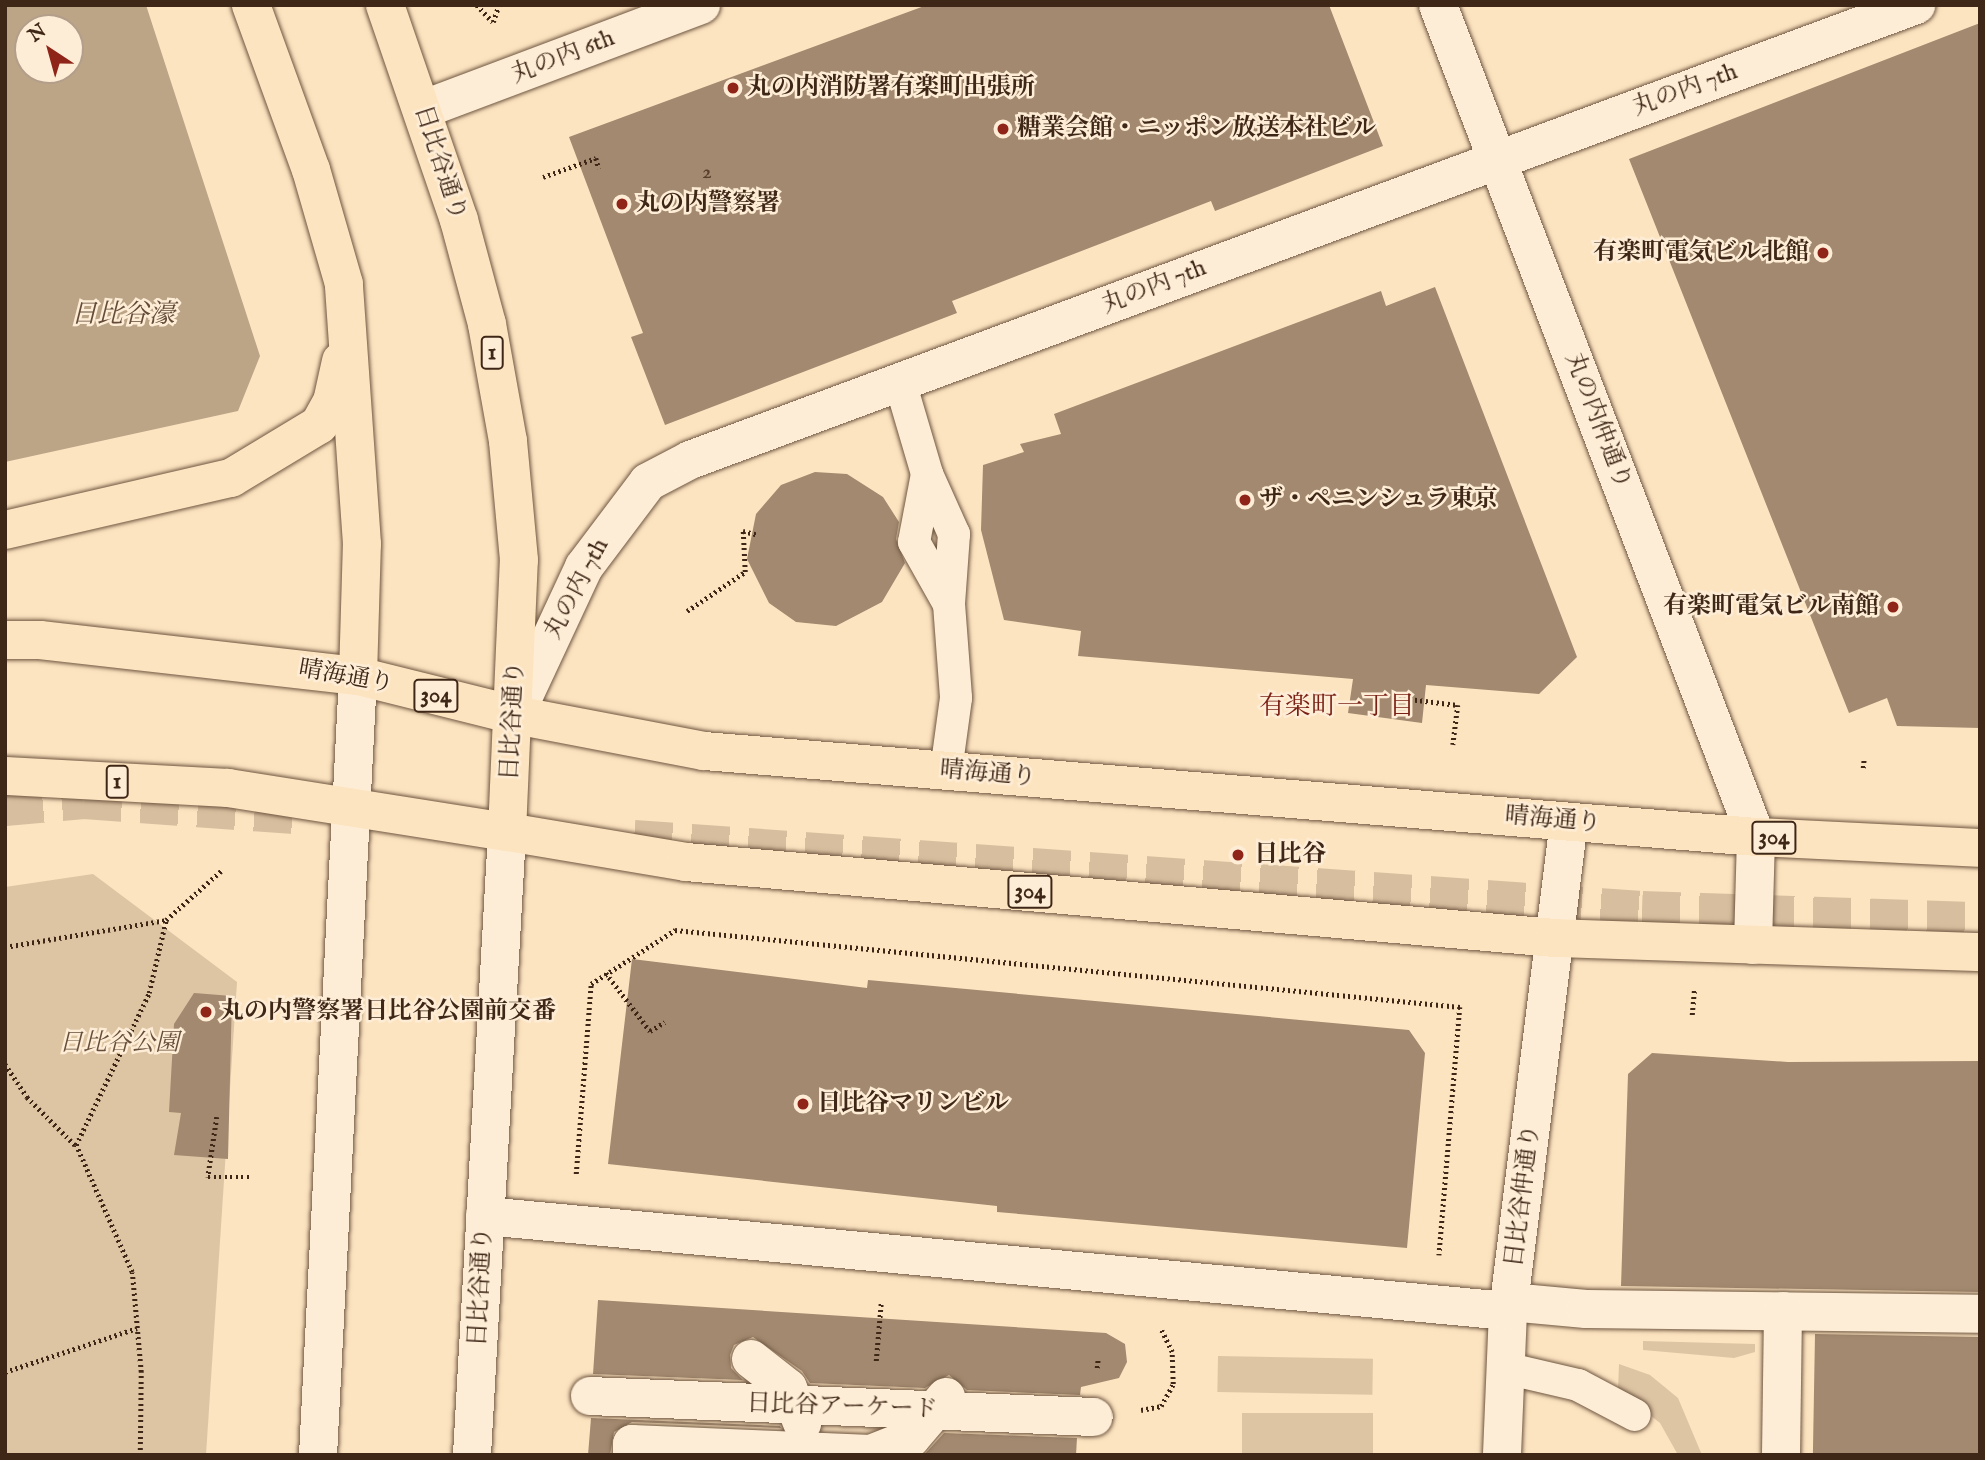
<!DOCTYPE html>
<html>
<head>
<meta charset="utf-8">
<style>
	body { margin:0 }
	#map { position:relative; width:1985px; height:1460px; overflow:hidden; background:#fde4c0; font-family:"IM FELL English","Noto Serif JP",serif }
	div>[style] { position:absolute }
	[style*='--x'] { left:calc(var(--x)*1px); top:calc(var(--y)*1px); width:calc(var(--w)*1px); rotate:calc(var(--a)*1deg) }
	.green>* { inset:0; background:#ddc4a3; transform-origin:0 0 }
	.water>* { inset:0; background:#bca487 }
	.building>* { inset:0; background:#a2896f; transform-origin:0 0 }
	.primary-tunnel>* { height:38px; margin-top:-19px; transform-origin:0; background:repeating-linear-gradient(90deg,#d7be9e 0 38px,transparent 0 57px) }
	.path>* { height:4.5px; margin-top:-2.25px; transform-origin:0; background:repeating-linear-gradient(90deg,#3f2717 0 2px,transparent 0 5.5px) }
	.roads { filter:drop-shadow(0 0 2px #6e5641) drop-shadow(0 0 2px #6e5641) }
	.service>* { height:32px; margin:-16px; padding:0 16px; transform-origin:16px; border-radius:16px; background:#feedd6 }
	.pedestrian>* { height:38px; margin:-19px; padding:0 19px; transform-origin:19px; border-radius:19px; background:#feedd6 }
	.minor>* { height:38px; margin:-19px; padding:0 19px; transform-origin:19px; border-radius:19px; background:#feedd6 }
	.tertiary>* { height:38px; margin:-19px; padding:0 19px; transform-origin:19px; border-radius:19px; background:#feedd6 }
	.secondary>* { height:38px; margin:-19px; padding:0 19px; transform-origin:19px; border-radius:19px; background:#feedd6 }
	.primary>* { height:38px; margin:-19px; padding:0 19px; transform-origin:19px; border-radius:19px; background:#fde4c0 }
	.trunk>* { height:38px; margin:-19px; padding:0 19px; transform-origin:19px; border-radius:19px; background:#fde4c0 }
	.dots>* { width:19px; height:19px; translate:-50% -50%; box-sizing:border-box; border:4px solid #feedd6; border-radius:50% }
	span { translate:-50% -50%; white-space:nowrap; text-align:center; line-height:1.15; -webkit-text-stroke:5px #feedd6; paint-order:stroke }
	.number-label { font-size:21px; color:#58402d }
	.number-label span { -webkit-text-stroke-width:0 }
	.shield-label span { padding:2px 5px; background:#feedd6; border:2px solid; border-radius:5px; -webkit-text-stroke-width:0 }
	.shield-label { font-size:23px; color:#3f2717; font-weight:700 }
	.street-label { font-size:24px; color:#3f2717 }
	.poi-label { font-size:24px; color:#3f2717; font-weight:700 }
	.left { translate:0 -50%; text-align:left }
	.right { translate:-100% -50%; text-align:right }
	.park-label { font-size:24px; color:#664e3a; font-style:italic }
	.water-label { font-size:26px; color:#644c39; font-style:italic }
	.neighbourhood-label { font-size:26px; color:#7a1f14 }
	.frame { position:absolute; inset:0; border:7px solid #3f2717; pointer-events:none }
	.north { position:absolute; left:14px; top:14px; width:70px; height:70px; box-sizing:border-box; background:#feedd6; border:2px solid #b29e8a; border-radius:50%; rotate:324deg; font-size:19px; font-weight:700; line-height:28px; text-align:center; color:#3f2717 }
	.north::after { content:''; display:block; margin:auto; width:24px; height:32px; background:#8f2418; clip-path:polygon(50% 0,100% 100%,50% 72%,0 100%) }
</style>
</head>
<body>
<div id="map">
	<div class="green">
		<div style="clip-path:polygon(93px 874px,237px 982px,206px 1455px,5px 1455px,5px 887px)"></div>
		<div style="clip-path:polygon(1643px 1341px,1755px 1344px,1755px 1352px,1734px 1358px,1643px 1350px)"></div>
		<div style="left:1218px;top:1356px;width:155px;height:36px;rotate:1deg"></div>
		<div style="clip-path:polygon(1619px 1364px,1650px 1375px,1678px 1398px,1702px 1455px,1678px 1455px,1660px 1423px,1618px 1390px)"></div>
		<div style="left:1242px;top:1413px;width:131px;height:42px"></div>
	</div>
	<div class="water">
		<div style="clip-path:polygon(evenodd,5px 5px,146px 5px,260px 356px,238px 411px,5px 462px,5px 5px,28px 28px,70px 28px,70px 70px,28px 70px,28px 28px)"></div>
	</div>
	<div class="building">
		<div style="clip-path:polygon(927px 5px,1329px 5px,1383px 146px,1215px 211px,1211px 201px,952px 301px,957px 313px,665px 425px,631px 337px,643px 333px,569px 137px)"></div>
		<div style="clip-path:polygon(1980px 23px,1980px 728px,1897px 726px,1887px 698px,1849px 713px,1629px 159px)"></div>
		<div style="clip-path:polygon(1435px 287px,1577px 657px,1539px 694px,1426px 685px,1422px 723px,1348px 713px,1353px 679px,1078px 656px,1081px 631px,1004px 620px,981px 530px,983px 465px,1024px 452px,1020px 444px,1061px 434px,1054px 414px,1381px 291px,1386px 306px)"></div>
		<div style="clip-path:polygon(815px 472px,847px 474px,883px 497px,899px 522px,896px 539px,905px 563px,882px 602px,836px 626px,796px 622px,769px 603px,747px 559px,756px 514px,781px 485px)"></div>
		<div style="clip-path:polygon(632px 959px,867px 988px,868px 980px,1409px 1030px,1425px 1053px,1407px 1248px,997px 1212px,997px 1206px,608px 1164px)"></div>
		<div style="clip-path:polygon(194px 993px,232px 996px,228px 1159px,174px 1155px,181px 1113px,169px 1112px,174px 1024px)"></div>
		<div style="clip-path:polygon(1652px 1053px,1788px 1062px,1980px 1061px,1980px 1292px,1621px 1286px,1628px 1074px)"></div>
		<div style="clip-path:polygon(598px 1300px,1106px 1333px,1125px 1344px,1127px 1362px,1119px 1378px,1081px 1387px,1080px 1395px,967px 1390px,949px 1375px,925px 1388px,810px 1383px,802px 1371px,753px 1337px,734px 1345px,730px 1355px,731px 1368px,743px 1380px,593px 1374px)"></div>
		<div style="left:1815px;top:1334px;width:165px;height:121px;rotate:1deg"></div>
		<div style="clip-path:polygon(591px 1418px,780px 1426px,781px 1428px,632px 1422px,614px 1432px,610px 1455px,588px 1455px)"></div>
		<div style="clip-path:polygon(944px 1433px,1077px 1438px,1076px 1455px,924px 1455px)"></div>
	</div>
	<div class="primary-tunnel">
		<div style="--x:5;--y:807;--w:79;--a:-5.1"></div>
		<div style="--x:84;--y:800;--w:225;--a:4.1"></div>
		<div style="--x:634;--y:839;--w:1010;--a:4.03"></div>
		<div style="--x:1642;--y:910;--w:338;--a:1.9"></div>
	</div>
	<div class="path">
		<div style="--x:477;--y:5;--w:23;--a:47"></div>
		<div style="--x:493;--y:22;--w:18;--a:-71"></div>
		<div style="--x:543;--y:177;--w:56;--a:-19.7"></div>
		<div style="--x:596;--y:158;--w:11;--a:75"></div>
		<div style="--x:687;--y:611;--w:70;--a:-33.9"></div>
		<div style="--x:745;--y:572;--w:41;--a:-92.8"></div>
		<div style="--x:743;--y:531;--w:16;--a:14"></div>
		<div style="--x:1393;--y:697;--w:65;--a:7"></div>
		<div style="--x:1458;--y:705;--w:40;--a:97.1"></div>
		<div style="--x:1863;--y:768;--w:10;--a:-84"></div>
		<div style="--x:5;--y:947;--w:163;--a:-9.5"></div>
		<div style="--x:166;--y:920;--w:76;--a:-41.8"></div>
		<div style="--x:606;--y:973;--w:73;--a:52.8"></div>
		<div style="--x:650;--y:1031;--w:17;--a:-31"></div>
		<div style="--x:1692;--y:1015;--w:25;--a:-85"></div>
		<div style="--x:5;--y:1064;--w:40;--a:56"></div>
		<div style="--x:27;--y:1097;--w:68;--a:45"></div>
		<div style="--x:217;--y:1117;--w:61;--a:98.5"></div>
		<div style="--x:208;--y:1177;--w:42;--a:0"></div>
		<div style="--x:576;--y:1174;--w:191;--a:-85.5"></div>
		<div style="--x:591;--y:984;--w:100;--a:-32.7"></div>
		<div style="--x:675;--y:930;--w:789;--a:5.6"></div>
		<div style="--x:1460;--y:1007;--w:249;--a:94.8"></div>
		<div style="--x:876;--y:1361;--w:58;--a:-85.1"></div>
		<div style="--x:1097;--y:1368;--w:10;--a:-84"></div>
		<div style="--x:5;--y:1372;--w:139;--a:-18.4"></div>
		<div style="--x:1141;--y:1410;--w:20;--a:-11"></div>
		<div style="--x:1161;--y:1406;--w:25;--a:-61"></div>
		<div style="--x:1173;--y:1384;--w:32;--a:-92"></div>
		<div style="--x:1172;--y:1352;--w:25;--a:-116"></div>
		<div style="--x:140;--y:1455;--w:83;--a:-89.3"></div>
		<div style="--x:141;--y:1372;--w:100;--a:-95.1"></div>
		<div style="--x:132;--y:1272;--w:139;--a:-113.8"></div>
		<div style="--x:76;--y:1145;--w:169;--a:-64.3"></div>
		<div style="--x:149;--y:993;--w:75;--a:-76.9"></div>
	</div>
	<div class="roads">
		<div class="service">
			<div style="--x:900;--y:382;--w:96;--a:73.6"></div>
			<div style="--x:927;--y:474;--w:66;--a:65.8"></div>
			<div style="--x:954;--y:534;--w:70;--a:94.1"></div>
			<div style="--x:949;--y:604;--w:94;--a:85.7"></div>
			<div style="--x:956;--y:698;--w:74;--a:97.8"></div>
			<div style="--x:927;--y:474;--w:69;--a:100.8"></div>
			<div style="--x:914;--y:542;--w:71;--a:60.6"></div>
			<div style="--x:1505;--y:1368;--w:75;--a:13.1"></div>
			<div style="--x:1578;--y:1385;--w:64;--a:27.8"></div>
		</div>
		<div class="pedestrian">
			<div style="--x:751;--y:1359;--w:47;--a:38.1"></div>
			<div style="--x:788;--y:1388;--w:38;--a:68"></div>
			<div style="--x:590;--y:1396;--w:504;--a:2.39"></div>
			<div style="--x:632;--y:1455;--w:11;--a:-90"></div>
			<div style="--x:632;--y:1444;--w:239;--a:2.4"></div>
			<div style="--x:871;--y:1454;--w:43;--a:-21.8"></div>
			<div style="--x:911;--y:1438;--w:54;--a:-49.5"></div>
		</div>
		<div class="minor">
			<div style="--x:1438;--y:5;--w:891;--a:69.08"></div>
			<div style="--x:1756;--y:837;--w:108;--a:91.6"></div>
			<div style="--x:424;--y:109;--w:296;--a:-20.6"></div>
			<div style="--x:515;--y:715;--w:163;--a:-65"></div>
			<div style="--x:584;--y:567;--w:106;--a:-53"></div>
			<div style="--x:648;--y:482;--w:47;--a:-27.6"></div>
			<div style="--x:690;--y:460;--w:1308;--a:-20.36"></div>
			<div style="--x:485;--y:1216;--w:1027;--a:5.31"></div>
			<div style="--x:1508;--y:1311;--w:144;--a:92.4"></div>
			<div style="--x:1510;--y:1302;--w:76;--a:5.3"></div>
			<div style="--x:1586;--y:1309;--w:394;--a:0.7"></div>
			<div style="--x:1781;--y:1455;--w:144;--a:-89.2"></div>
		</div>
		<div class="tertiary">
			<div style="--x:1508;--y:1311;--w:493;--a:-82.9"></div>
		</div>
		<div class="secondary">
			<div style="--x:318;--y:1455;--w:780;--a:-87.06"></div>
			<div style="--x:472;--y:1455;--w:624;--a:-86.78"></div>
		</div>
		<div class="primary">
			<div style="--x:358;--y:676;--w:162;--a:14"></div>
			<div style="--x:515;--y:715;--w:192;--a:10.8"></div>
			<div style="--x:704;--y:751;--w:1056;--a:4.67"></div>
			<div style="--x:1756;--y:837;--w:224;--a:2.8"></div>
			<div style="--x:507;--y:832;--w:181;--a:9.5"></div>
			<div style="--x:686;--y:862;--w:872;--a:5"></div>
			<div style="--x:1555;--y:938;--w:425;--a:1.9"></div>
		</div>
		<div class="trunk">
			<div style="--x:5;--y:530;--w:232;--a:-13"></div>
			<div style="--x:231;--y:478;--w:103;--a:-31.1"></div>
			<div style="--x:319;--y:425;--w:26;--a:-61"></div>
			<div style="--x:332;--y:402;--w:42;--a:-77.6"></div>
			<div style="--x:5;--y:640;--w:35;--a:0"></div>
			<div style="--x:40;--y:640;--w:320;--a:6.5"></div>
			<div style="--x:358;--y:676;--w:132;--a:-88.3"></div>
			<div style="--x:362;--y:544;--w:261;--a:-94"></div>
			<div style="--x:344;--y:284;--w:119;--a:-106.1"></div>
			<div style="--x:311;--y:170;--w:176;--a:-110"></div>
			<div style="--x:5;--y:776;--w:223;--a:3.1"></div>
			<div style="--x:228;--y:788;--w:282;--a:9"></div>
			<div style="--x:507;--y:832;--w:272;--a:-87.5"></div>
			<div style="--x:519;--y:560;--w:120;--a:-95.3"></div>
			<div style="--x:508;--y:441;--w:119;--a:-100.2"></div>
			<div style="--x:487;--y:324;--w:108;--a:-105.1"></div>
			<div style="--x:459;--y:220;--w:227;--a:-109"></div>
		</div>
	</div>
	<div class="dots">
		<div style="left:733px;top:88px;background:#8f2418"></div>
		<div style="left:1003px;top:129px;background:#8f2418"></div>
		<div style="left:622px;top:204px;background:#8f2418"></div>
		<div style="left:1823px;top:253px;background:#8f2418"></div>
		<div style="left:1245px;top:500px;background:#8f2418"></div>
		<div style="left:1893px;top:607px;background:#8f2418"></div>
		<div style="left:1238px;top:855px;background:#8f2418"></div>
		<div style="left:206px;top:1012px;background:#8f2418"></div>
		<div style="left:803px;top:1104px;background:#8f2418"></div>
	</div>
	<div class="number-label">
		<span style="left:707px;top:173px">2</span>
	</div>
	<div class="shield-label">
		<span style="left:492px;top:353px">1</span>
		<span style="left:436px;top:696px">304</span>
		<span style="left:117px;top:782px">1</span>
		<span style="left:1774px;top:838px">304</span>
		<span style="left:1030px;top:892px">304</span>
	</div>
	<div class="street-label">
		<span style="left:563px;top:57px;rotate:-21deg">丸の内 6th</span>
		<span style="left:1685px;top:90px;rotate:-20deg">丸の内 7th</span>
		<span style="left:440px;top:163px;rotate:72deg">日比谷通り</span>
		<span style="left:1154px;top:287px;rotate:-21deg">丸の内 7th</span>
		<span style="left:1598px;top:421px;rotate:69deg">丸の内仲通り</span>
		<span style="left:577px;top:589px;rotate:-62deg">丸の内 7th</span>
		<span style="left:346px;top:677px;rotate:10deg">晴海通り</span>
		<span style="left:513px;top:721px;rotate:-87deg">日比谷通り</span>
		<span style="left:988px;top:774px;rotate:5deg">晴海通り</span>
		<span style="left:1553px;top:820px;rotate:5deg">晴海通り</span>
		<span style="left:1523px;top:1196px;rotate:-83deg">日比谷仲通り</span>
		<span style="left:481px;top:1287px;rotate:-87deg">日比谷通り</span>
		<span style="left:842px;top:1407px;rotate:2deg">日比谷アーケード</span>
	</div>
	<div class="poi-label">
		<span class="left" style="left:747px;top:88px">丸の内消防署有楽町出張所</span>
		<span class="left" style="left:1017px;top:129px">糖業会館・ニッポン放送本社ビル</span>
		<span class="left" style="left:636px;top:204px">丸の内警察署</span>
		<span class="right" style="left:1809px;top:253px">有楽町電気ビル北館</span>
		<span class="left" style="left:1259px;top:500px">ザ・ペニンシュラ東京</span>
		<span class="right" style="left:1879px;top:607px">有楽町電気ビル南館</span>
		<span class="left" style="left:1254px;top:855px">日比谷</span>
		<span class="left" style="left:220px;top:1012px">丸の内警察署日比谷公園前交番</span>
		<span class="left" style="left:817px;top:1104px">日比谷マリンビル</span>
	</div>
	<div class="park-label">
		<span style="left:119px;top:1044px">日比谷公園</span>
	</div>
	<div class="water-label">
		<span style="left:123px;top:315px">日比谷濠</span>
	</div>
	<div class="neighbourhood-label">
		<span style="left:1337px;top:707px">有楽町一丁目</span>
	</div>
	<div class="frame"></div>
	<div class="north">N</div>
</div>
</body>
</html>
